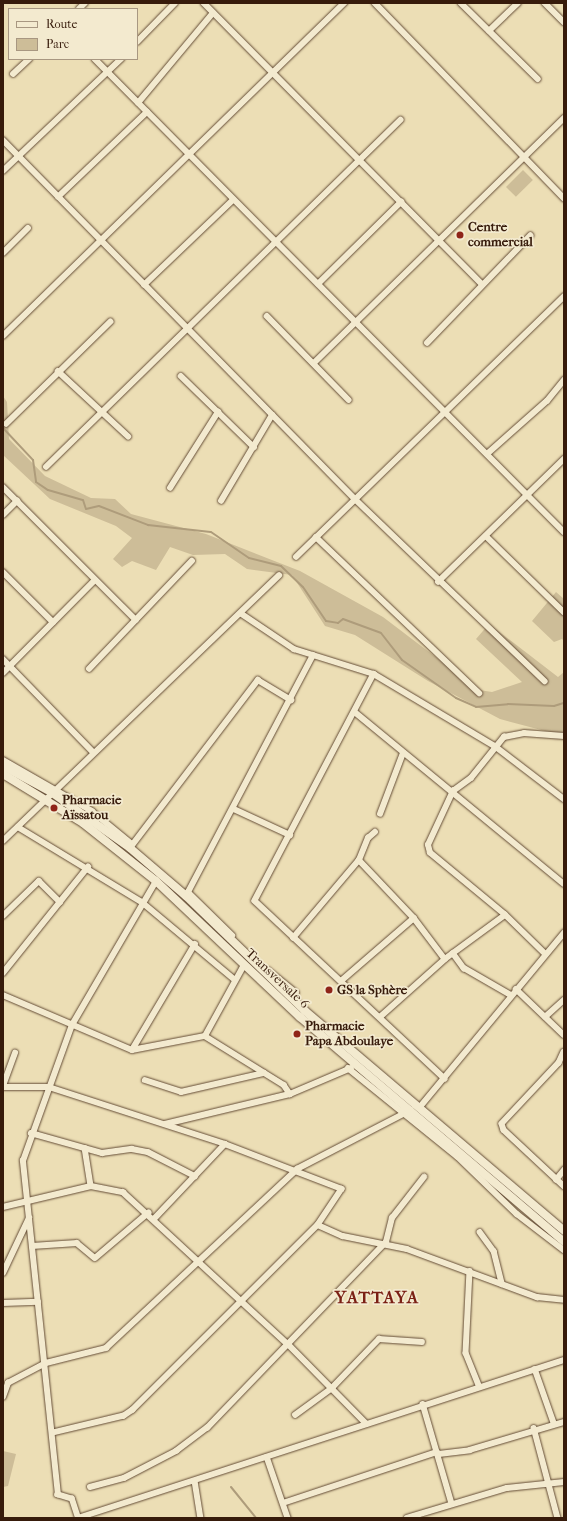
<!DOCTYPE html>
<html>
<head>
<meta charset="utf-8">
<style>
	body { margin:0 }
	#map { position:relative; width:567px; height:1521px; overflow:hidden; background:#ecdeb5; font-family:"IM FELL French Canon",serif }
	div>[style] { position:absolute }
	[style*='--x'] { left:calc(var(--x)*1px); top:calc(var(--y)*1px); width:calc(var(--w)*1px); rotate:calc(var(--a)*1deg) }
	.green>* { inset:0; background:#cdbd98; transform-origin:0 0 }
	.stream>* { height:2px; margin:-1px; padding:0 1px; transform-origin:1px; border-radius:1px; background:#ae9c7b }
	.roads { filter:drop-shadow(0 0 1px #644c36) drop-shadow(0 0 1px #644c36) }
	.street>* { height:5.5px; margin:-2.75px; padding:0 2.75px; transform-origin:2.75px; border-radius:2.75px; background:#f3eacf }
	.secondary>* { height:8px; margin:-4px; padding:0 4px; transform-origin:4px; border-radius:4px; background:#f3eacf }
	.dots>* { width:11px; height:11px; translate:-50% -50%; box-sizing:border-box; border:2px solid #f3eacf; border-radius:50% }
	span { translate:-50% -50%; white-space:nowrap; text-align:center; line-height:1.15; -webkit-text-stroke:3.5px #f3eacf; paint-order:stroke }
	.poi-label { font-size:13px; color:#371b0b; font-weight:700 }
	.left { translate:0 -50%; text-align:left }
	.street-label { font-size:13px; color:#371b0b }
	.district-label { font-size:17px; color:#7a1f14; font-weight:700; letter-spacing:1px }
	.frame { position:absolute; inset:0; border:4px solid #371b0b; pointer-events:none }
	.legend { position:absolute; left:8px; top:8px; width:130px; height:52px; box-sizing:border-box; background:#f3eacf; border:1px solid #a89781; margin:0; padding:5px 7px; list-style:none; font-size:12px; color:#371b0b }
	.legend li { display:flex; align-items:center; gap:8px; height:20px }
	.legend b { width:20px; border:1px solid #a89781 }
</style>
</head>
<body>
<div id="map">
	<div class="green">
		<div style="left:523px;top:170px;width:14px;height:24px;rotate:45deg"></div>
		<div style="clip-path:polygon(3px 396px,7px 402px,9px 439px,45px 476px,91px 498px,115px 499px,131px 514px,206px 534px,300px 571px,383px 617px,479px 690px,492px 692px,522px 682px,476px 639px,489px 624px,558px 677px,564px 672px,564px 736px,500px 719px,428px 681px,355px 635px,325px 626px,292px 575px,247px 569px,225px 554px,193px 555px,170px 547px,156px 570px,132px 561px,122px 567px,113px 559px,132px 538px,116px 526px,50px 499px,3px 455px)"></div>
		<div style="clip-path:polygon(556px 592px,564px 599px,564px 641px,562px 639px,554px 642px,532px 621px)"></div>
		<div style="clip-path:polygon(3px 1451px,16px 1454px,8px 1486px,3px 1487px)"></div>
	</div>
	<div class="stream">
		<div style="--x:3;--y:428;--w:44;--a:46.8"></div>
		<div style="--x:33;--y:460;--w:22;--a:82"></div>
		<div style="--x:36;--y:482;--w:14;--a:34"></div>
		<div style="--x:48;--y:490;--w:36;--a:16"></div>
		<div style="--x:83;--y:500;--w:9;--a:72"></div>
		<div style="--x:86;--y:509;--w:13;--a:-13"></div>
		<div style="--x:99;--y:506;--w:53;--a:21.2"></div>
		<div style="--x:148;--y:525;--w:63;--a:6.3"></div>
		<div style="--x:211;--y:532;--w:46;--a:34.4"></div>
		<div style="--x:249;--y:558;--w:33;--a:14"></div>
		<div style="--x:281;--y:566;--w:30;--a:44"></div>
		<div style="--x:303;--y:587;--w:41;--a:55.9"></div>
		<div style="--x:326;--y:621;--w:12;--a:9"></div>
		<div style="--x:338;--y:623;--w:6;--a:-39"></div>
		<div style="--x:343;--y:619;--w:40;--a:20.2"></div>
		<div style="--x:381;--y:633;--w:34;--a:52"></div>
		<div style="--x:402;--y:660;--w:66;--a:35.1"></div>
		<div style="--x:456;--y:698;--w:22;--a:24"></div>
		<div style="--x:476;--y:707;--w:32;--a:-5"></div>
		<div style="--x:508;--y:704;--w:46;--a:2.5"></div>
		<div style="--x:554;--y:706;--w:10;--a:-17"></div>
		<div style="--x:231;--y:1487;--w:40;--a:51"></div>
	</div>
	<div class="roads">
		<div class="street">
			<div style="--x:204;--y:3;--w:395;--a:45.3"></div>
			<div style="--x:375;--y:3;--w:272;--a:45.9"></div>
			<div style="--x:461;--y:3;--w:108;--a:44.6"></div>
			<div style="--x:545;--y:3;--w:27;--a:45"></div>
			<div style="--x:79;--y:9;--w:8;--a:-45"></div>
			<div style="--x:489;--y:31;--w:40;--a:-44"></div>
			<div style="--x:137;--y:42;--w:54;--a:-45.7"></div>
			<div style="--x:95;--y:59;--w:666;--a:45.24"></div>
			<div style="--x:13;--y:74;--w:22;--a:-43"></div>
			<div style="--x:138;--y:103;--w:117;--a:-50.2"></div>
			<div style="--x:3;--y:140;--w:503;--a:45.56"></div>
			<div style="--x:355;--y:499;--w:263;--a:43.8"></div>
			<div style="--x:3;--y:171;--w:163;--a:-43.5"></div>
			<div style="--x:58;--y:197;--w:123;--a:-43.7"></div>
			<div style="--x:3;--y:253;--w:35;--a:-45"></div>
			<div style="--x:318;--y:284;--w:117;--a:-44.7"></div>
			<div style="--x:144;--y:285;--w:123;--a:-43.7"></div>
			<div style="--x:267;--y:316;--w:117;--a:45.7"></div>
			<div style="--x:3;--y:336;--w:477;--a:-44.3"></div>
			<div style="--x:427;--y:343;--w:149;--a:-46.1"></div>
			<div style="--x:314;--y:363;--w:350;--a:-44.4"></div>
			<div style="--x:58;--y:371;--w:96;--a:42.9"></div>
			<div style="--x:181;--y:376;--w:102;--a:44.2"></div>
			<div style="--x:6;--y:424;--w:146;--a:-44.4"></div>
			<div style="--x:487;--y:454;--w:80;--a:-41.5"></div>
			<div style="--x:547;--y:401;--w:27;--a:-51"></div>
			<div style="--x:46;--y:467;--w:496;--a:-44.4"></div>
			<div style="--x:3;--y:487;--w:188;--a:45"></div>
			<div style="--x:170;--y:488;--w:90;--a:-57.7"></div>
			<div style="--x:221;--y:501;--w:100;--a:-59.3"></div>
			<div style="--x:3;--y:515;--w:20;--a:-45"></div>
			<div style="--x:486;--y:536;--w:109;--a:44.3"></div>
			<div style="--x:316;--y:537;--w:226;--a:43.7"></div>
			<div style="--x:296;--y:557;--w:374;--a:-44.2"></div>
			<div style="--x:3;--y:572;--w:71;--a:45"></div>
			<div style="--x:438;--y:582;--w:176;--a:-44.3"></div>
			<div style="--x:242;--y:614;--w:63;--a:33.9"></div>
			<div style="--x:294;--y:649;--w:84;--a:17.4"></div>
			<div style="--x:374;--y:674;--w:141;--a:30.8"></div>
			<div style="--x:495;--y:746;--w:87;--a:37.5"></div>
			<div style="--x:3;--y:659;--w:129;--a:45.9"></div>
			<div style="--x:89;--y:669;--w:149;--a:-46.4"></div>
			<div style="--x:3;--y:673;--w:129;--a:-45.3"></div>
			<div style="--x:374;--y:674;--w:256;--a:117.7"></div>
			<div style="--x:255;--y:901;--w:260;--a:43.1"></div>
			<div style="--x:356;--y:713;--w:269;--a:39.4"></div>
			<div style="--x:3;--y:760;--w:103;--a:29.8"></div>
			<div style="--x:92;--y:811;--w:52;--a:39.5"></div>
			<div style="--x:234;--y:809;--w:62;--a:24.9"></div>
			<div style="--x:380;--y:814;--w:65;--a:-69.3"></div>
			<div style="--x:18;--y:827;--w:145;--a:31.2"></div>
			<div style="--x:142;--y:902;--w:120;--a:39.9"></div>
			<div style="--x:3;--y:841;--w:383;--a:-43.9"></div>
			<div style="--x:130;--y:848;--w:211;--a:-52.7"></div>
			<div style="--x:258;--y:680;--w:39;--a:31"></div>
			<div style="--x:359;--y:860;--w:24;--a:-68"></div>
			<div style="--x:368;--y:838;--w:9;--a:-41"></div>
			<div style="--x:188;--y:892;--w:62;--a:44.3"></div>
			<div style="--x:186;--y:896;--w:272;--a:-62.2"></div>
			<div style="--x:3;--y:916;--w:50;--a:-44.2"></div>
			<div style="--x:39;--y:881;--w:30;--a:45"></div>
			<div style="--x:293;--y:938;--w:102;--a:-49.8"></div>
			<div style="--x:359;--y:860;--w:80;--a:46.5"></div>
			<div style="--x:414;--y:918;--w:51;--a:52.9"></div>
			<div style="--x:453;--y:953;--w:19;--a:54"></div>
			<div style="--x:464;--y:968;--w:54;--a:29.9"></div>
			<div style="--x:545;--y:954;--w:56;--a:-135.7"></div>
			<div style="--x:505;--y:915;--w:97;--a:-140.4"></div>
			<div style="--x:430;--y:853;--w:8;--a:-104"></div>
			<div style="--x:428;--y:845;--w:60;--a:-65.2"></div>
			<div style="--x:453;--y:791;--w:22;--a:-36"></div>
			<div style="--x:471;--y:778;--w:53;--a:-51.2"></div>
			<div style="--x:504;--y:737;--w:20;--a:-11"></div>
			<div style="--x:524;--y:733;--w:40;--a:4.3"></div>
			<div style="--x:268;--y:970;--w:36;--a:39"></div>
			<div style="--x:296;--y:993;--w:8;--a:97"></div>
			<div style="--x:3;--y:973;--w:136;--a:-51.3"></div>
			<div style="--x:341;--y:981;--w:96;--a:-40.8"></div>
			<div style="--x:516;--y:989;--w:66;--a:43.8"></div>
			<div style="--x:3;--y:995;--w:140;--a:23.1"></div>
			<div style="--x:132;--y:1050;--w:74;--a:-10.9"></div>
			<div style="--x:205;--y:1036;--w:93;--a:31.8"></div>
			<div style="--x:284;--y:1085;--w:11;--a:56"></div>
			<div style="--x:380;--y:1017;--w:87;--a:-41.7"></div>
			<div style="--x:445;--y:959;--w:74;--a:-36.3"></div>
			<div style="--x:545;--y:1017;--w:25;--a:-42"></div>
			<div style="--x:205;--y:1036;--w:81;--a:-61.2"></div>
			<div style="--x:132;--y:1050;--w:123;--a:-59.3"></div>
			<div style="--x:564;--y:1052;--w:12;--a:114"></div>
			<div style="--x:559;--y:1063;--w:83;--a:133.1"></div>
			<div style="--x:502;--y:1124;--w:6;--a:72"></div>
			<div style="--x:504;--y:1130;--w:82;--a:43"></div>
			<div style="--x:348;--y:1068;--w:141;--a:39"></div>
			<div style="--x:458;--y:1157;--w:82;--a:44"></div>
			<div style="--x:517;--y:1214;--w:59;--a:37.5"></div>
			<div style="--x:145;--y:1080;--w:38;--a:18"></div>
			<div style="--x:181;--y:1092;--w:85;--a:-12.9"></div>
			<div style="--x:3;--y:1086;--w:35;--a:-70"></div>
			<div style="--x:3;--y:1087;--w:46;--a:0"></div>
			<div style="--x:49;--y:1087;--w:185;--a:17.9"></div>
			<div style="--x:225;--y:1144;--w:125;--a:21"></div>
			<div style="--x:342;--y:1189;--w:43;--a:123.7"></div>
			<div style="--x:318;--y:1225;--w:262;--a:135"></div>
			<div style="--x:133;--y:1410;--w:11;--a:146"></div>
			<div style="--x:124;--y:1416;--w:73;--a:166.5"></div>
			<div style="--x:420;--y:1107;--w:226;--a:-50.4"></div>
			<div style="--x:165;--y:1124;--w:129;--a:-13.5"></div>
			<div style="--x:290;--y:1094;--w:66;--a:-23.1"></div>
			<div style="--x:31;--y:1133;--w:74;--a:15.7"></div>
			<div style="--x:102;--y:1153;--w:30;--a:-8"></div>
			<div style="--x:132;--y:1149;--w:16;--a:11"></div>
			<div style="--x:148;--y:1152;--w:53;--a:27.1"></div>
			<div style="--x:85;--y:1148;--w:38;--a:81"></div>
			<div style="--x:556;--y:1180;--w:13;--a:-51"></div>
			<div style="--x:3;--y:1207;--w:90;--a:-13.4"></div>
			<div style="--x:91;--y:1186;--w:33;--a:11"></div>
			<div style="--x:123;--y:1192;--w:224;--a:42.7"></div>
			<div style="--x:288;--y:1344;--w:112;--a:45.4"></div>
			<div style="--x:154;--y:1219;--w:103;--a:-46.6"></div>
			<div style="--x:318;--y:1225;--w:27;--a:24"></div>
			<div style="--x:343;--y:1236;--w:65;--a:11.5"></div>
			<div style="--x:407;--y:1249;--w:139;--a:20.3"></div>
			<div style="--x:537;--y:1297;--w:27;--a:6"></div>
			<div style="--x:480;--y:1232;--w:24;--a:54"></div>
			<div style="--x:494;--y:1251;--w:34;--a:76"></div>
			<div style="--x:32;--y:1246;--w:45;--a:-3.8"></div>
			<div style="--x:77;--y:1243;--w:23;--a:40"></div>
			<div style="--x:95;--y:1258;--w:70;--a:-40.3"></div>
			<div style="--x:470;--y:1271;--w:82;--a:92.8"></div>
			<div style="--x:466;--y:1353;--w:35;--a:68"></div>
			<div style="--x:3;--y:1273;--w:61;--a:-64.7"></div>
			<div style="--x:3;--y:1303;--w:35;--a:-2"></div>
			<div style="--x:535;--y:1369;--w:57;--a:70.6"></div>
			<div style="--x:3;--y:1397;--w:15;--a:-70"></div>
			<div style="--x:8;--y:1383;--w:43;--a:-27.8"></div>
			<div style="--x:46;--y:1363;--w:62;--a:-14"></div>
			<div style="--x:106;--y:1348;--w:262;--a:-43.1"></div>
			<div style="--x:297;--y:1169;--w:128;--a:-27.4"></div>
			<div style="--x:423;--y:1404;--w:104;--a:73.8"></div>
			<div style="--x:295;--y:1415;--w:46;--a:-36.1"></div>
			<div style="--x:332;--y:1388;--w:68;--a:-46.2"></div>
			<div style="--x:379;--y:1339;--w:43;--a:4"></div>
			<div style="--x:534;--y:1428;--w:93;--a:75.1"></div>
			<div style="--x:439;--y:1454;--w:31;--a:-7"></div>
			<div style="--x:470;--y:1450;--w:98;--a:-16.6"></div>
			<div style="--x:267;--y:1457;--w:65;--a:71"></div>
			<div style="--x:195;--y:1481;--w:37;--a:81"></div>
			<div style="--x:90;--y:1487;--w:35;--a:-15"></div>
			<div style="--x:124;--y:1478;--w:59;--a:-27.4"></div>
			<div style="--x:176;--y:1451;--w:39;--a:-37"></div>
			<div style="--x:207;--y:1428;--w:258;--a:-46.1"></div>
			<div style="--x:386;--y:1242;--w:25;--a:-76"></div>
			<div style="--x:392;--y:1218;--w:52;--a:-52"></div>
			<div style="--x:283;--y:1503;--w:162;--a:-18.3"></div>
			<div style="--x:78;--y:1518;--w:20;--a:-108"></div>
			<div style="--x:72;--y:1499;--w:15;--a:-164"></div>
			<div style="--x:58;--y:1495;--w:336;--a:-96"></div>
			<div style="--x:23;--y:1161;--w:145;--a:-70.2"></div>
			<div style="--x:72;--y:1025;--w:167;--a:-59.7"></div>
			<div style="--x:78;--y:1518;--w:511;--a:-18.01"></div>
			<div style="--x:407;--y:1518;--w:104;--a:-16.7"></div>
			<div style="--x:507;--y:1488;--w:57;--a:-6"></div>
		</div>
		<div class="secondary">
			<div style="--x:3;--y:766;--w:55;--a:28.4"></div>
			<div style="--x:51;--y:792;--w:97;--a:35.3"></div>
			<div style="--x:130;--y:848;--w:74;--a:40.6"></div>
			<div style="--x:186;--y:896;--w:165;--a:44"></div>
			<div style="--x:305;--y:1011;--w:340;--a:40.3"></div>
			<div style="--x:3;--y:774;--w:94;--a:31.5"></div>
			<div style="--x:83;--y:823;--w:93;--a:38.5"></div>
			<div style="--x:156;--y:881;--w:198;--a:43.4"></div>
			<div style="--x:300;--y:1017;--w:347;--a:40.4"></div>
		</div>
	</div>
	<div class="dots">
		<div style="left:460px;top:235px;background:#8f2418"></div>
		<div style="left:54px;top:808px;background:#8f2418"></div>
		<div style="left:329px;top:990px;background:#8f2418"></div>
		<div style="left:297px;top:1034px;background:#8f2418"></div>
	</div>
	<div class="poi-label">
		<span class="left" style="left:468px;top:235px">Centre<br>commercial</span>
		<span class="left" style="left:62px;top:808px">Pharmacie<br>Aïssatou</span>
		<span class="left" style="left:337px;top:990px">GS la Sphère</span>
		<span class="left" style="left:305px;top:1034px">Pharmacie<br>Papa Abdoulaye</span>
	</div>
	<div class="street-label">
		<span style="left:277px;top:979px;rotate:43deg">Transversale 6</span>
	</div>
	<div class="district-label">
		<span style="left:377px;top:1298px">YATTAYA</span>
	</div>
	<div class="frame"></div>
	<ul class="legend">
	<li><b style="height:5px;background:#f3eacf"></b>Route</li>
	<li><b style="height:11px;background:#cdbd98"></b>Parc</li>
	</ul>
</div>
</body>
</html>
